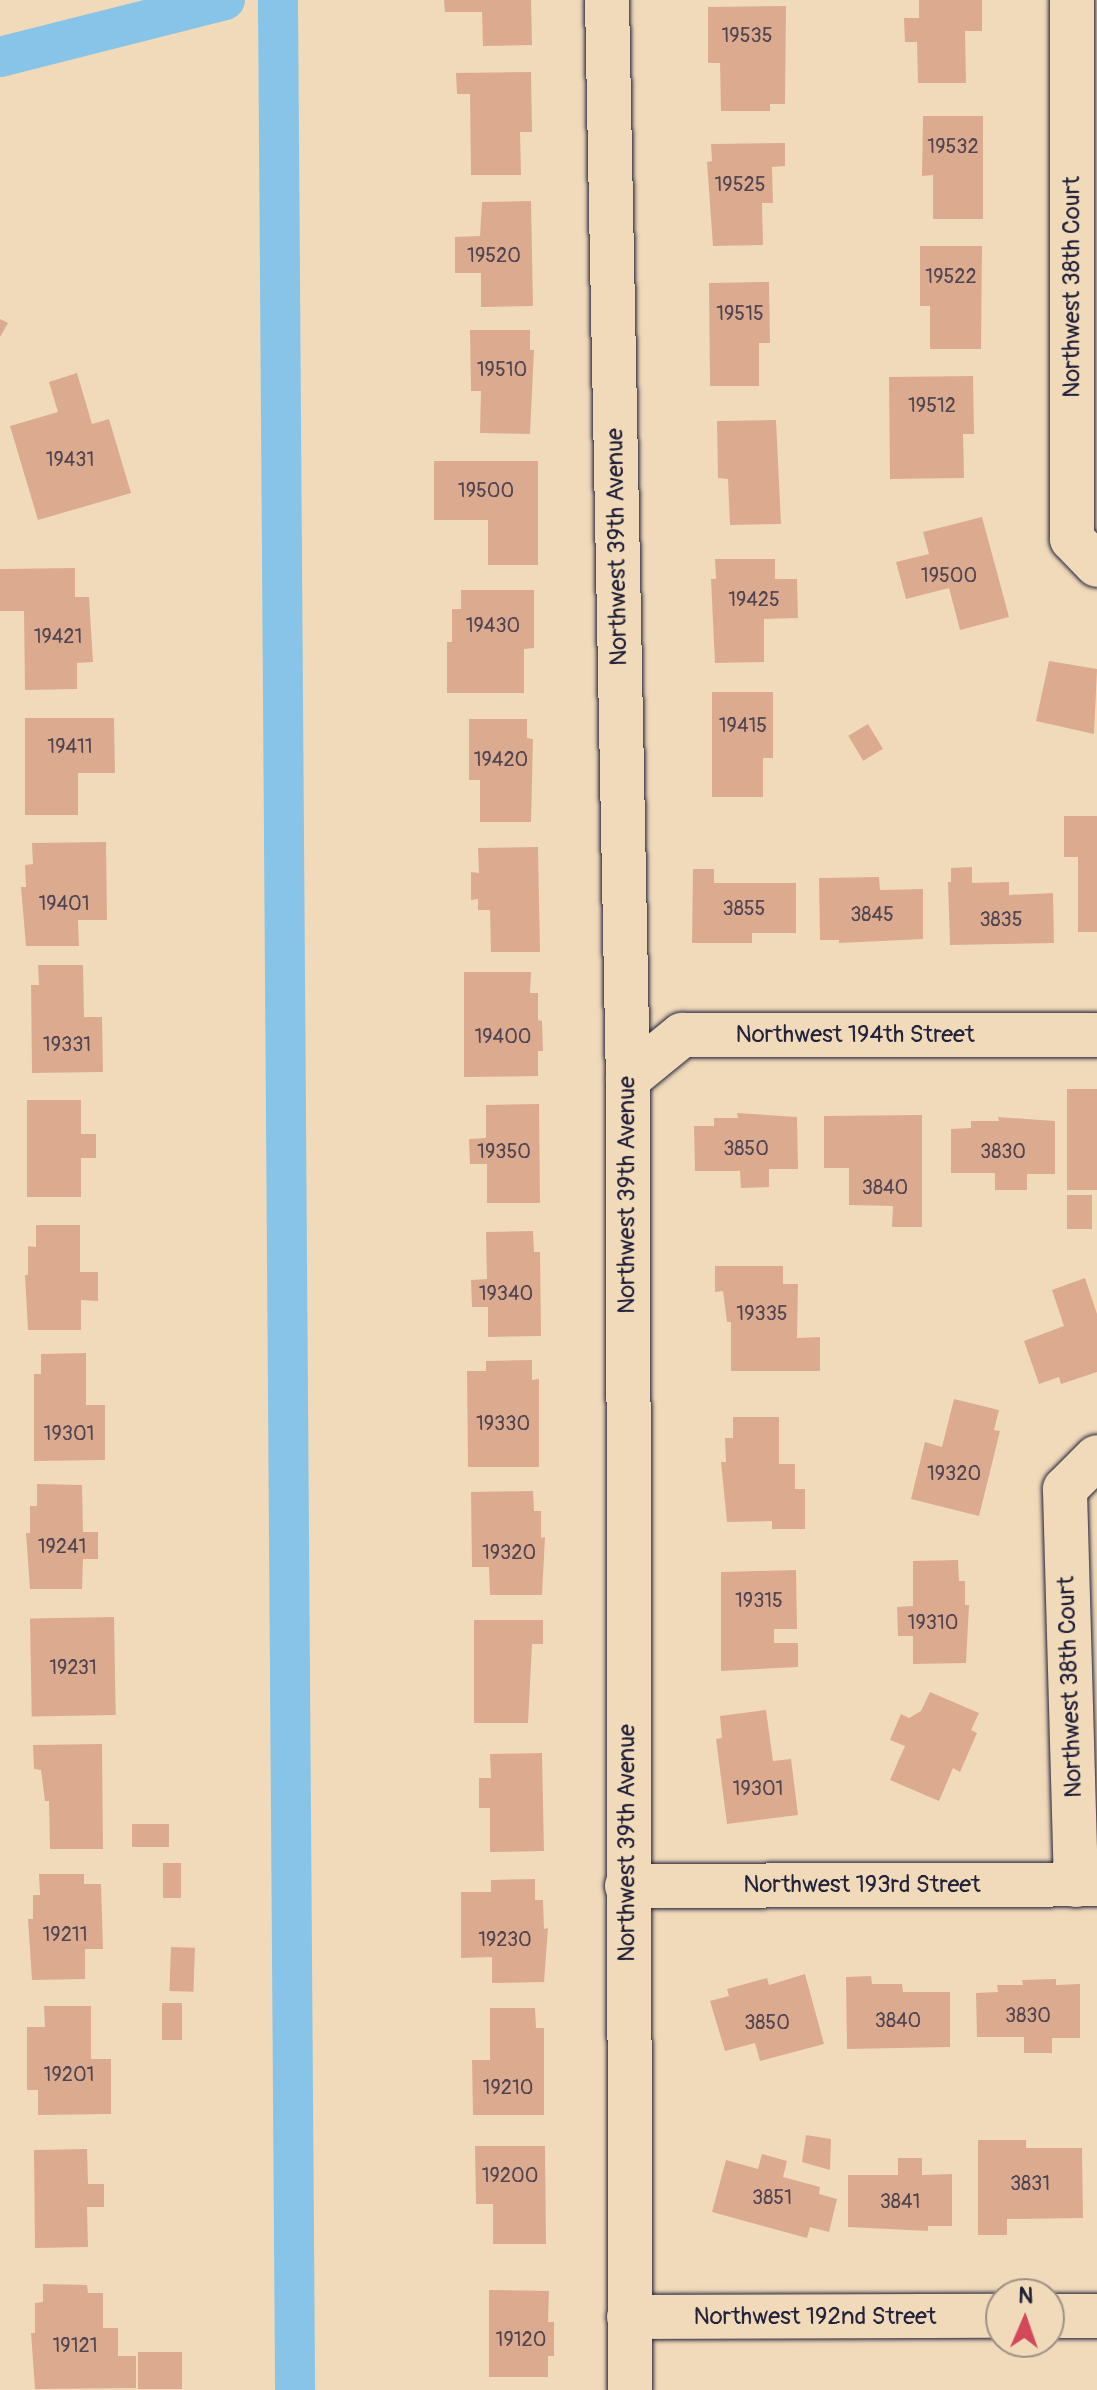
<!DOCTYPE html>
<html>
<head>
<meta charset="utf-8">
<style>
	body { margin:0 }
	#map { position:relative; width:1097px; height:2390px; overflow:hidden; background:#f1daba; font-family:Pangolin,sans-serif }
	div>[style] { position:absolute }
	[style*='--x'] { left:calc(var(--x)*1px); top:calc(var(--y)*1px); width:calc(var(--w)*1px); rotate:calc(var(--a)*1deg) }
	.canal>* { height:40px; margin:-20px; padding:0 20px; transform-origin:20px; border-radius:20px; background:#87c4e7 }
	.building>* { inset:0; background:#dcab8f; transform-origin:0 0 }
	.roads { filter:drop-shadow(0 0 2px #22223b) drop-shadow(0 0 2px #22223b) }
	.minor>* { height:44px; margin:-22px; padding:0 22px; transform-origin:22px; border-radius:22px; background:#f1daba }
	span { translate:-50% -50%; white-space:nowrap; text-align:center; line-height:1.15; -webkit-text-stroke:8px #f1daba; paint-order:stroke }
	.number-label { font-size:20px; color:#504450 }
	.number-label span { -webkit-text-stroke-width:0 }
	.street-label { font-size:24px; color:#22223b }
	.north { position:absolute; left:985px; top:2278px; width:80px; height:80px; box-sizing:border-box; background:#f1daba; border:2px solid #9e9087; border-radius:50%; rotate:2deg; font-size:22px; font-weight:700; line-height:32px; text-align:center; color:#22223b }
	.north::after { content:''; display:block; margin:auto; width:28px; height:36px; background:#d1495b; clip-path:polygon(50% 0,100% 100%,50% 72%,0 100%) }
</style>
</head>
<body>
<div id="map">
	<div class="canal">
		<div style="--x:278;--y:0;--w:2390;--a:89.59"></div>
		<div style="--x:0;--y:57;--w:232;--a:-14.2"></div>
	</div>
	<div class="building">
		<div style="clip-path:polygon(444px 0,531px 0,532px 45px,483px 46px,482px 12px,445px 12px)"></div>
		<div style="clip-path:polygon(919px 0,982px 0,982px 31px,965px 31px,966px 83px,918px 83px,917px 42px,905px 42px,904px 18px,919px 18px)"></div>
		<div style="clip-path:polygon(786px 6px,785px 104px,770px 104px,770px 111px,721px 111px,720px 63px,708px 63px,708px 7px)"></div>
		<div style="clip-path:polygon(531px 72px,532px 132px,520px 132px,521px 175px,471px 175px,470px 94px,457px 94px,456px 73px)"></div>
		<div style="clip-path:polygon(923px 116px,983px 116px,983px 219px,933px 219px,933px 175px,922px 176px)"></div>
		<div style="clip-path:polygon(785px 143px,785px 166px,772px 167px,773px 203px,762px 203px,763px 245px,713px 246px,707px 162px,712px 161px,711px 144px)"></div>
		<div style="clip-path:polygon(531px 201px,533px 306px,481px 307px,481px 273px,455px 273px,455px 237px,480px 236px,482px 202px)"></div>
		<div style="clip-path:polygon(920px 246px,982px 246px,981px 349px,930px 349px,930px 306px,920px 306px)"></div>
		<div style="clip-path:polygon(769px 282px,770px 343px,759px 343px,759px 386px,710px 386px,709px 283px)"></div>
		<div style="clip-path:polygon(0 319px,8px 323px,0 337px)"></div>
		<div style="clip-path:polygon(470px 330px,530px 330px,530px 350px,534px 350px,530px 434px,480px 433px,481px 391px,471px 391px)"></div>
		<div style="clip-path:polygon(77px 373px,92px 424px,109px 419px,131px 493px,38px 520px,10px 426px,58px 412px,49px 382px)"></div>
		<div style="clip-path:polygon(973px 376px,974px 434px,963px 434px,964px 478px,890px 479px,889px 377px)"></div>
		<div style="clip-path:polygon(776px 420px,781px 524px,730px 525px,728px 479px,718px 478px,717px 421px)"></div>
		<div style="clip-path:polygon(434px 461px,538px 461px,538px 565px,488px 565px,488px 520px,434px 520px)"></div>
		<div style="clip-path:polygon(982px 517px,1009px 617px,960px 630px,949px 588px,906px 599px,896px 562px,929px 554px,923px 532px)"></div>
		<div style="clip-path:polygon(715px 559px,775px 559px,775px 579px,797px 579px,798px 618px,764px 619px,764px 662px,715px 663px,711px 579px,716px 579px)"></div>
		<div style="clip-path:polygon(75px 568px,75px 597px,89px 597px,93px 662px,77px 663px,77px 689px,25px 690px,24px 611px,0 611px,0 569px)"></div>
		<div style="clip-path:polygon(461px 590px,534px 590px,534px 648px,524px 649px,524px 693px,447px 693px,447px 642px,452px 642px,452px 609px,461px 609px)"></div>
		<div style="clip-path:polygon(1049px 661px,1097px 669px,1094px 734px,1036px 721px)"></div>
		<div style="clip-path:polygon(712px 692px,773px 692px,773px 758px,763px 758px,763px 797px,712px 797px)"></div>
		<div style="clip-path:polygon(25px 718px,114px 718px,115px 773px,78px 773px,78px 815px,25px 815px)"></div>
		<div style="clip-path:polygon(469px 719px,527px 719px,527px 738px,533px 739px,531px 822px,480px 822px,480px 780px,469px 780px)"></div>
		<div style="left:868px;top:724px;width:29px;height:23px;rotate:59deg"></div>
		<div style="clip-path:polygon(1064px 816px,1097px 816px,1097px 932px,1078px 932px,1078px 857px,1064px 857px)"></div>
		<div style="clip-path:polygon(106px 842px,107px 920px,78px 920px,79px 946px,26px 946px,21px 887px,26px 887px,25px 865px,33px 864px,32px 843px)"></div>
		<div style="clip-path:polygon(538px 847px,540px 952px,491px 952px,490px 910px,478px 910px,478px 899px,471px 900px,471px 872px,479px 873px,478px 848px)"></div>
		<div style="clip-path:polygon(972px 867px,972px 883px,1009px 882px,1009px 895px,1053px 893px,1054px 943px,950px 945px,948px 882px,951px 882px,951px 868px)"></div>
		<div style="clip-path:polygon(693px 869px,714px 869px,714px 883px,796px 883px,796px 933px,752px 933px,752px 943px,692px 943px)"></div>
		<div style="clip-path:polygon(879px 877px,880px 890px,923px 889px,923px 939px,839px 943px,839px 940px,820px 940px,819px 878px)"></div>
		<div style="clip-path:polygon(38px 965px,83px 965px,84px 1017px,102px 1017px,103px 1072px,32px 1073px,31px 985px,39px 985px)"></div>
		<div style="clip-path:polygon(464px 972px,531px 972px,530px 993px,538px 993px,538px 1020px,542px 1021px,543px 1051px,538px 1051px,538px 1076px,464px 1077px)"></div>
		<div style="left:1097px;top:1089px;width:101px;height:30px;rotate:90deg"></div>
		<div style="clip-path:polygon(27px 1100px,81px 1100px,81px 1134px,96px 1134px,96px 1158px,81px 1158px,81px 1197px,27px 1197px)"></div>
		<div style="clip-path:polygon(539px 1104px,540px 1203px,487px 1203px,487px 1164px,470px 1164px,469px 1139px,486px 1138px,486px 1105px)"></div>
		<div style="clip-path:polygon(737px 1113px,797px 1117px,798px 1169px,769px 1169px,769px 1187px,741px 1188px,740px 1171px,695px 1171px,694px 1126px,714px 1126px,714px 1118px,738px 1118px)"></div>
		<div style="clip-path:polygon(922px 1115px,922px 1227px,892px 1227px,893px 1206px,849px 1205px,849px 1168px,824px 1168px,824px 1116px)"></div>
		<div style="clip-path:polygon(998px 1117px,1055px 1121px,1055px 1174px,1027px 1174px,1027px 1190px,995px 1190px,995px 1173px,951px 1173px,951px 1129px,971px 1128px,971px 1121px,999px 1121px)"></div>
		<div style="left:1067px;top:1195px;width:25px;height:34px"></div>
		<div style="clip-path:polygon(36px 1225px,80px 1225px,80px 1272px,98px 1272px,98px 1301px,81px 1300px,81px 1330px,28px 1330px,25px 1275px,28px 1275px,28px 1246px,36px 1247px)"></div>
		<div style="clip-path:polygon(533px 1231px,534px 1252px,540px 1252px,541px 1336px,488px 1337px,488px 1307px,472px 1307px,471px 1280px,487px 1279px,486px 1232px)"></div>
		<div style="clip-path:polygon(715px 1266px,783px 1266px,783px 1284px,798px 1284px,797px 1338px,820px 1337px,820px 1371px,731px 1371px,731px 1322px,727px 1322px,723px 1291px,715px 1292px)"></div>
		<div style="clip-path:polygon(1085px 1278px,1097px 1314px,1097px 1372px,1061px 1384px,1059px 1377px,1039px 1384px,1024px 1341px,1064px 1326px,1052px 1290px)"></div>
		<div style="clip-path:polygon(86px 1353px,86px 1405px,105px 1405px,105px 1460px,34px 1461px,34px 1374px,41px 1374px,41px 1354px)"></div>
		<div style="clip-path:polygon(532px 1360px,532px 1380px,539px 1379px,539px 1467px,468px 1467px,467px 1371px,486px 1371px,486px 1361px)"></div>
		<div style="clip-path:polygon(954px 1399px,999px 1410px,994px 1430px,1000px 1431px,979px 1516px,911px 1499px,925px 1442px,942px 1447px)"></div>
		<div style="clip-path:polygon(733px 1417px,779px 1417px,779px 1464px,795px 1464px,795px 1489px,805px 1489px,805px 1529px,772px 1529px,772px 1521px,727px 1522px,721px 1462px,726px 1462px,725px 1438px,733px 1438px)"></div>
		<div style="clip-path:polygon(37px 1484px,82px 1485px,83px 1532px,98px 1532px,98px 1559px,83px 1559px,82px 1589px,30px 1589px,26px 1533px,30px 1533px,30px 1506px,37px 1506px)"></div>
		<div style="clip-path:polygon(533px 1491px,534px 1511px,541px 1511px,541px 1538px,545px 1537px,542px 1595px,490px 1595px,489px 1567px,472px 1567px,471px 1492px)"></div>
		<div style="clip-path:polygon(958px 1560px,959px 1581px,965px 1581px,965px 1605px,969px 1605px,966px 1663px,913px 1664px,913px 1636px,898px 1636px,897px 1607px,913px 1606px,913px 1561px)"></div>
		<div style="clip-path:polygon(796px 1570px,797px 1629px,774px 1629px,774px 1643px,798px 1643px,798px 1667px,721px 1671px,721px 1572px)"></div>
		<div style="left:114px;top:1617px;width:98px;height:84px;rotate:89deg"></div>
		<div style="clip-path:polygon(474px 1620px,543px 1620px,543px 1644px,532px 1644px,528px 1723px,474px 1723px)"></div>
		<div style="clip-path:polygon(930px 1692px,979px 1713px,971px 1730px,977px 1733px,960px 1772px,953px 1768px,939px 1801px,890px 1780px,905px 1746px,890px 1740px,901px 1714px,909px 1718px,921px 1711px)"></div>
		<div style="clip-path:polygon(766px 1710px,773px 1761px,791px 1759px,798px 1815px,727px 1824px,716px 1739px,722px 1738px,720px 1716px)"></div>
		<div style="clip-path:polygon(102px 1744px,103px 1849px,50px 1849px,49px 1801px,45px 1801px,41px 1770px,34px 1769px,33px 1745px)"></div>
		<div style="clip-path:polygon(542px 1753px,544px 1851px,490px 1852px,490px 1808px,479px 1808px,479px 1778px,491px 1778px,490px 1754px)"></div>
		<div style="left:169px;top:1824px;width:23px;height:37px;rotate:90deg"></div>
		<div style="left:163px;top:1863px;width:18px;height:35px"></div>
		<div style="clip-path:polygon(39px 1874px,84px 1874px,84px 1884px,101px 1884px,103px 1949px,85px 1949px,85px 1979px,32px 1980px,28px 1919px,33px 1919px,33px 1895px,40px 1895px)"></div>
		<div style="clip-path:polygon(535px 1879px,535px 1900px,543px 1900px,544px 1929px,548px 1928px,544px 1982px,492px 1983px,492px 1957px,461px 1958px,461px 1892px,491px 1892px,491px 1880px)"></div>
		<div style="left:171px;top:1947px;width:24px;height:44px;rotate:2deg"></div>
		<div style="clip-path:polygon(805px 1974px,824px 2044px,760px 2061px,755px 2043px,725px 2051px,710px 2001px,729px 1996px,727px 1989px,767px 1978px,769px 1985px)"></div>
		<div style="clip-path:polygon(871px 1976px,872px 1984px,902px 1984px,903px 1992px,950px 1992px,950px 2047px,847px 2049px,846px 1977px)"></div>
		<div style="clip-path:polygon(1056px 1979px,1056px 1985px,1080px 1984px,1080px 2038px,1052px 2038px,1052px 2053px,1024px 2053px,1024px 2037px,977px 2037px,976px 1993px,998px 1992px,997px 1985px,1023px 1985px,1022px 1980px)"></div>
		<div style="left:162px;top:2003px;width:20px;height:37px"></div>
		<div style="clip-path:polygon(44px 2006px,91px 2006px,91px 2059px,111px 2059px,111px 2114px,38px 2115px,38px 2090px,27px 2090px,27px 2027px,45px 2027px)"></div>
		<div style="clip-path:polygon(490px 2008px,535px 2008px,536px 2028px,544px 2028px,544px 2115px,473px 2115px,472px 2060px,490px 2060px)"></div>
		<div style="clip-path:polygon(806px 2135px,831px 2139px,830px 2170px,802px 2162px)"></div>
		<div style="clip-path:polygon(978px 2140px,1026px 2140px,1026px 2148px,1082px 2148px,1083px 2218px,1007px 2219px,1007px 2235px,978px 2235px)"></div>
		<div style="clip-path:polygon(475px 2146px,545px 2146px,546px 2244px,493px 2244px,493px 2204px,476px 2204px)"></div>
		<div style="clip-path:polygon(87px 2149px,88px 2184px,104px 2184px,104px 2207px,87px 2207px,88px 2247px,35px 2248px,34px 2150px)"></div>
		<div style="clip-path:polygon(762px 2154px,787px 2161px,783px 2177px,820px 2187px,819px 2194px,837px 2199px,829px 2232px,810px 2227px,807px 2238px,712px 2212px,726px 2160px,758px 2169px)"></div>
		<div style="clip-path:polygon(898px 2158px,922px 2158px,922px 2175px,952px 2174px,952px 2226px,928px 2226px,928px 2231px,848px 2227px,848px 2175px,898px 2175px)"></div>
		<div style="clip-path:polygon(43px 2284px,87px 2285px,88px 2293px,103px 2293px,103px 2328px,118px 2328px,118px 2356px,136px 2356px,136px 2388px,35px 2389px,31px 2333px,35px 2333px,35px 2303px,43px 2302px)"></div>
		<div style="clip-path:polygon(489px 2290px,549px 2291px,548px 2322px,554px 2322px,554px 2356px,548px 2356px,548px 2377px,489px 2377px)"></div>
		<div style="left:182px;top:2352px;width:37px;height:44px;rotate:90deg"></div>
	</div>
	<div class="roads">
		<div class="minor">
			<div style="--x:607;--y:0;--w:1079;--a:88.89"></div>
			<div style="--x:628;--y:1079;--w:1311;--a:89.91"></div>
			<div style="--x:1072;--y:0;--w:539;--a:90"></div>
			<div style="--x:1072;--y:539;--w:36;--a:46"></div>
			<div style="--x:628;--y:1079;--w:70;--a:-39.2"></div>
			<div style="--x:682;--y:1035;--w:415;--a:0"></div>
			<div style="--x:1076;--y:1885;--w:396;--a:-91.6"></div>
			<div style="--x:1065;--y:1489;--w:45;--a:-45"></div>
			<div style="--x:627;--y:1886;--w:470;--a:-0.2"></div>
			<div style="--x:1049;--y:2316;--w:48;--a:0"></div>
			<div style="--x:629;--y:2317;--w:372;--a:-0.2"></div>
		</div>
	</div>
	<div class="number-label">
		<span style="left:747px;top:35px">19535</span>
		<span style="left:953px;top:146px">19532</span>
		<span style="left:740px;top:184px">19525</span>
		<span style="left:494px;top:255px">19520</span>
		<span style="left:951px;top:276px">19522</span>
		<span style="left:740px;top:313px">19515</span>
		<span style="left:502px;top:369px">19510</span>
		<span style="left:932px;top:405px">19512</span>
		<span style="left:70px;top:459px">19431</span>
		<span style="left:486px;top:490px">19500</span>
		<span style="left:949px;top:575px">19500</span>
		<span style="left:754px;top:599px">19425</span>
		<span style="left:493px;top:625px">19430</span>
		<span style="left:58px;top:636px">19421</span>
		<span style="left:743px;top:725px">19415</span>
		<span style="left:70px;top:746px">19411</span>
		<span style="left:501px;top:759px">19420</span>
		<span style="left:64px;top:903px">19401</span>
		<span style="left:744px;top:908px">3855</span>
		<span style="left:872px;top:914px">3845</span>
		<span style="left:1001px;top:919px">3835</span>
		<span style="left:503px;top:1036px">19400</span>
		<span style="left:67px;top:1044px">19331</span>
		<span style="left:746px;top:1148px">3850</span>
		<span style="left:504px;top:1151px">19350</span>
		<span style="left:1003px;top:1151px">3830</span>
		<span style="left:885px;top:1187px">3840</span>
		<span style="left:506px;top:1293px">19340</span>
		<span style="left:762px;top:1313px">19335</span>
		<span style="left:503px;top:1423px">19330</span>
		<span style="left:69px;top:1433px">19301</span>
		<span style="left:954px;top:1473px">19320</span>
		<span style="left:62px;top:1546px">19241</span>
		<span style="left:509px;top:1552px">19320</span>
		<span style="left:759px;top:1600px">19315</span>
		<span style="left:933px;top:1622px">19310</span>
		<span style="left:73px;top:1667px">19231</span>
		<span style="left:758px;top:1788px">19301</span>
		<span style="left:65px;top:1934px">19211</span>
		<span style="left:505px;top:1939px">19230</span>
		<span style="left:1028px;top:2015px">3830</span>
		<span style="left:898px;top:2020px">3840</span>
		<span style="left:767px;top:2022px">3850</span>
		<span style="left:69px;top:2074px">19201</span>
		<span style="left:508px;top:2087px">19210</span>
		<span style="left:510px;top:2175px">19200</span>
		<span style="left:1030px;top:2183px">3831</span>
		<span style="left:772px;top:2197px">3851</span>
		<span style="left:900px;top:2201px">3841</span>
		<span style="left:521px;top:2339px">19120</span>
		<span style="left:75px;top:2345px">19121</span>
	</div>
	<div class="street-label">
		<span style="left:1072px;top:287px;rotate:-90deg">Northwest 38th Court</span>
		<span style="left:617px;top:547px;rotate:-91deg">Northwest 39th Avenue</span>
		<span style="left:855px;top:1035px">Northwest 194th Street</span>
		<span style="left:627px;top:1195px;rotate:-90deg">Northwest 39th Avenue</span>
		<span style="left:1070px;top:1687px;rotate:-92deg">Northwest 38th Court</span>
		<span style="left:627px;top:1843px;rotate:-90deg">Northwest 39th Avenue</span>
		<span style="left:862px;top:1885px">Northwest 193rd Street</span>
		<span style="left:815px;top:2317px">Northwest 192nd Street</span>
	</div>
	<div class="north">N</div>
</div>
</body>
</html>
